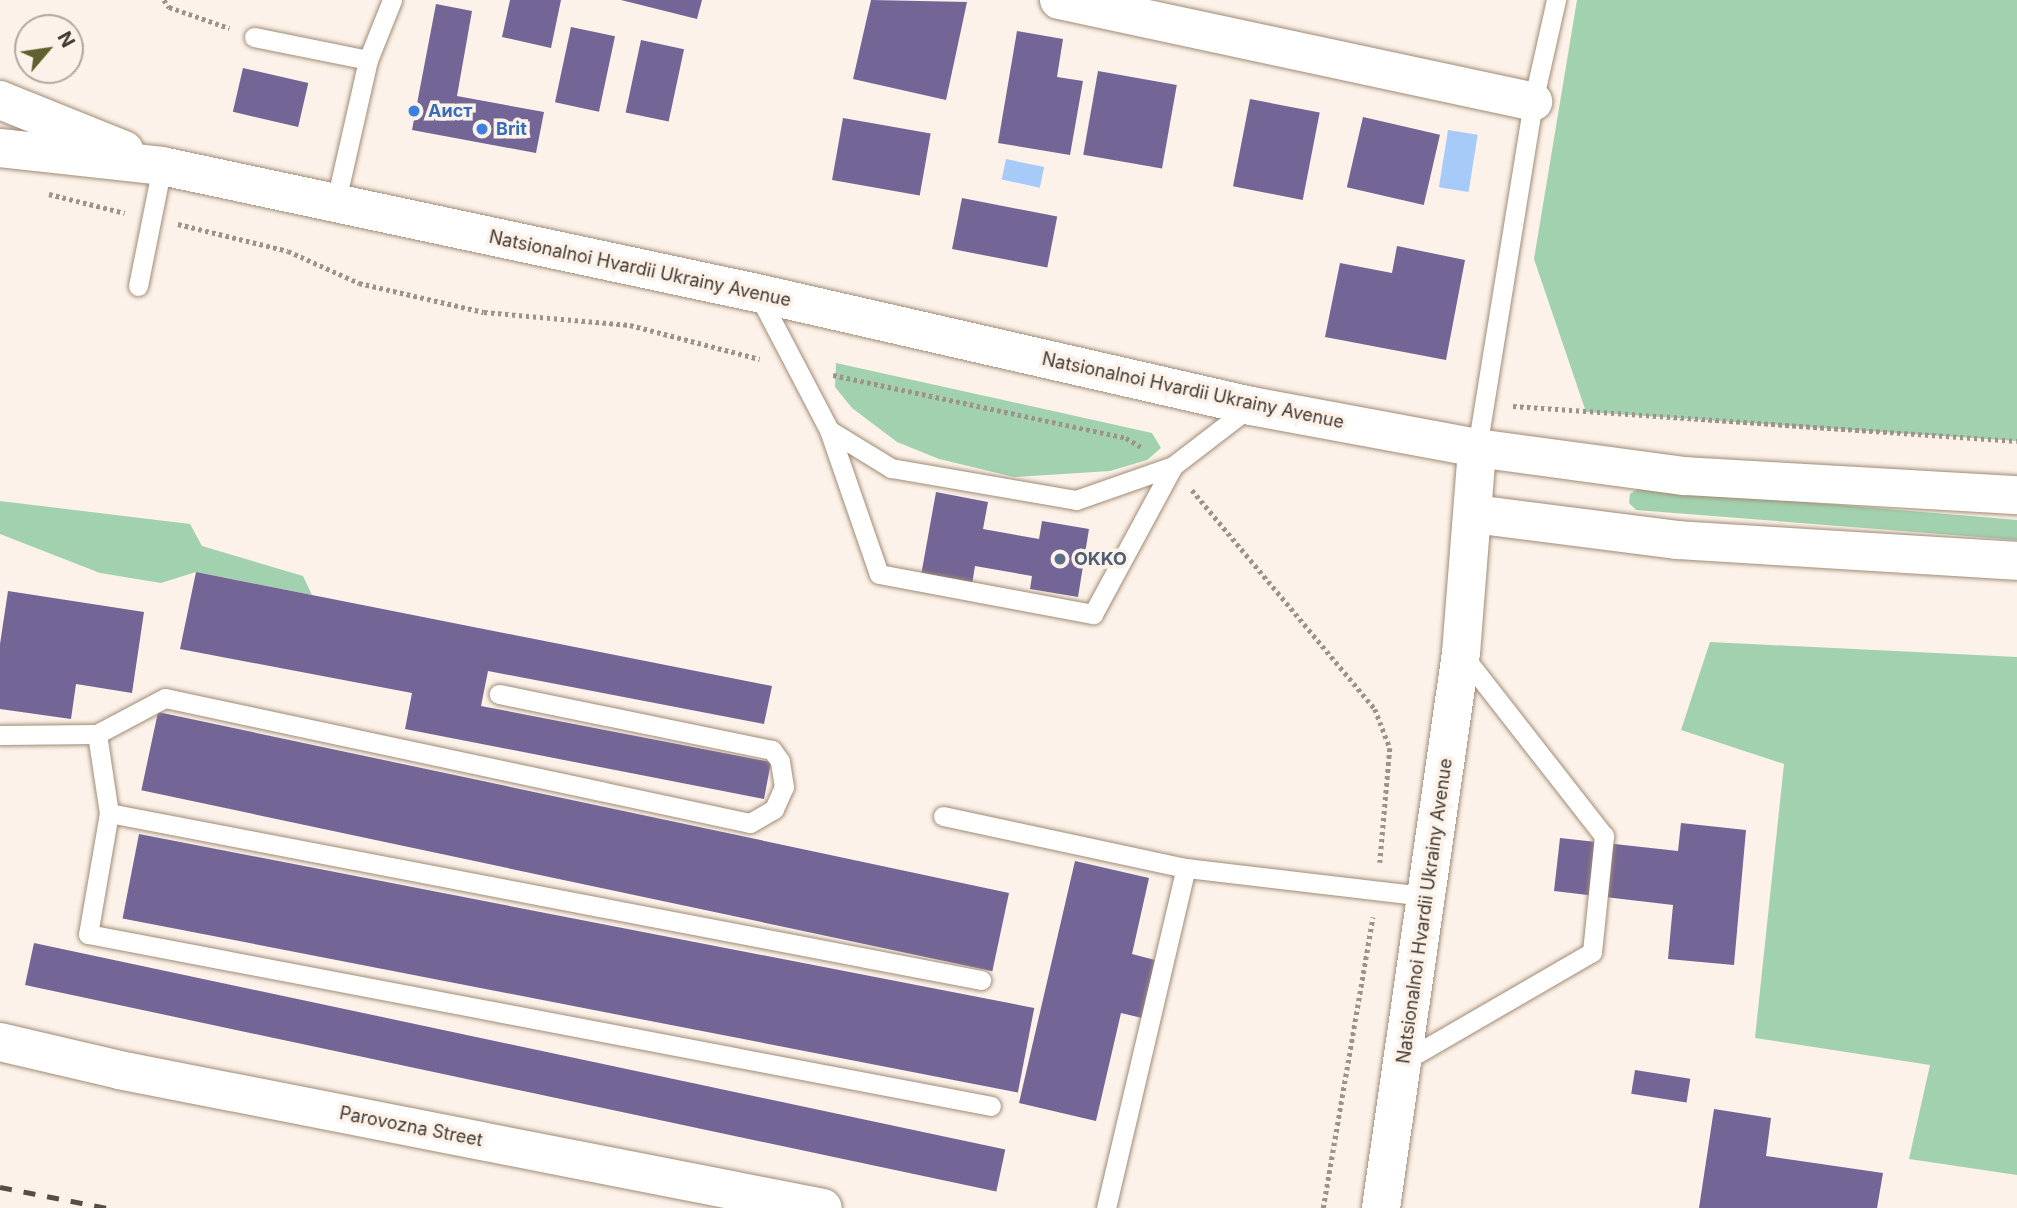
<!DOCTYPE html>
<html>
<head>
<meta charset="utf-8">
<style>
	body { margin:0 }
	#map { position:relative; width:2017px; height:1208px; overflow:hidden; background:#fcf2e9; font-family:Inter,sans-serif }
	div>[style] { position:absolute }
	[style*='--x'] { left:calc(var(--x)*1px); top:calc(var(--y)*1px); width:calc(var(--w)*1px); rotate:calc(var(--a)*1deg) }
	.green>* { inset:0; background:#a2d1af }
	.water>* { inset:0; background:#a6cbf8; transform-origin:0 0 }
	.building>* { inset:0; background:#736595; transform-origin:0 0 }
	.path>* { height:4.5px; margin-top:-2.25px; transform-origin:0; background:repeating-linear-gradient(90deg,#9d938a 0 3.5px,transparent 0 7px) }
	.roads { filter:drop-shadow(0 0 2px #a18b76) drop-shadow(0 0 2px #a18b76) }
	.lane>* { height:19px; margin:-9.5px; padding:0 9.5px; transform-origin:9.5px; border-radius:9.5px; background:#fff }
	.street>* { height:38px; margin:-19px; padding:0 19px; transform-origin:19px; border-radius:19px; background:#fff }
	.secondary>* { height:38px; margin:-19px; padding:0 19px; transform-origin:19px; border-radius:19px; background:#fff }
	.rail>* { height:5px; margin-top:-2.5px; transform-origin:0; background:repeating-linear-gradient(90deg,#564d44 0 12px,transparent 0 24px) }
	.dots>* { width:19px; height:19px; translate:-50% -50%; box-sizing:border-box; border:4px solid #fcf2e9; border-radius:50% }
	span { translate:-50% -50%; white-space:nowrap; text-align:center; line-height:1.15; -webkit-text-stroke:7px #fcf2e9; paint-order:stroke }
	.shop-label { font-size:18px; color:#366cbe; font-weight:700 }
	.left { translate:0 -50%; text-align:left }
	.street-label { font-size:18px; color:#433a31 }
	.service-label { font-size:18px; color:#4e5e75; font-weight:700 }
	.north { position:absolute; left:14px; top:14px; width:70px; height:70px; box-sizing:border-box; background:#fcf2e9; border:2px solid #b2a89f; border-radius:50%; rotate:61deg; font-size:19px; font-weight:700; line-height:28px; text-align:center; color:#433a31 }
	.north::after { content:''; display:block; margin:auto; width:24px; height:32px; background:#5f612e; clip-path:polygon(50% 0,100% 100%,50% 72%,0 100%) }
</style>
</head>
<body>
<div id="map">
	<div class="green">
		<div style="clip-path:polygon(1577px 0,2017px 0,2017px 441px,1586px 412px,1534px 259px)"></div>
		<div style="clip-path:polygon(836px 363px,1152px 433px,1161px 448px,1147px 460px,1110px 471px,1014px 477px,939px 459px,897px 442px,852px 408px,835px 387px)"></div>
		<div style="clip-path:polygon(1639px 488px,2017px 520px,2017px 540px,1636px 510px,1629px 503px,1630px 494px)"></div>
		<div style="clip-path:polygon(0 501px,190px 524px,202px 546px,303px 576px,312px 595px,196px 572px,161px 583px,100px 573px,0 534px)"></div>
		<div style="clip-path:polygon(1710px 642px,2017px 657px,2017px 1175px,1909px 1159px,1930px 1065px,1755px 1038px,1784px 764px,1681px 730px)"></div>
	</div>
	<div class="water">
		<div style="left:1448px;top:130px;width:30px;height:58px;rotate:9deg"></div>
		<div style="left:1006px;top:159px;width:39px;height:21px;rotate:12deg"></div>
	</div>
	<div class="building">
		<div style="clip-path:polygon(510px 0,561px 0,551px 48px,502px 37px)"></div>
		<div style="clip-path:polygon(621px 0,702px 0,697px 19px)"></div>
		<div style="clip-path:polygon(871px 0,967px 2px,946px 100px,853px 79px)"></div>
		<div style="clip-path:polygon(436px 4px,472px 11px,457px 96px,544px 112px,536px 153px,412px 130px)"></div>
		<div style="left:571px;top:27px;width:45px;height:77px;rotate:12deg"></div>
		<div style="clip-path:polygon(1017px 31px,1063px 39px,1057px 77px,1083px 81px,1070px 155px,998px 143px)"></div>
		<div style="left:641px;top:40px;width:44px;height:74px;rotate:12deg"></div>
		<div style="left:243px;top:68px;width:67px;height:45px;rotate:13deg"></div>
		<div style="left:1098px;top:71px;width:80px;height:85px;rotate:10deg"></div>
		<div style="left:1250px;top:99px;width:71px;height:89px;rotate:11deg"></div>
		<div style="left:1363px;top:117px;width:79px;height:72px;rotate:13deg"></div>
		<div style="left:843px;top:118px;width:89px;height:63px;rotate:10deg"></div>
		<div style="left:962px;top:198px;width:97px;height:52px;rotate:11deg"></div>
		<div style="clip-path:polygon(1397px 246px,1465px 260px,1446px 360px,1325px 337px,1340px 263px,1392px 273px)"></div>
		<div style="clip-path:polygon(936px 492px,988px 502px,983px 529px,1039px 539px,1042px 521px,1089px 529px,1078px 597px,1030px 589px,1032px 576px,975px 566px,971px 591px,920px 581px)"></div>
		<div style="clip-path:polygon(196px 572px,772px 686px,764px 724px,488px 671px,481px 706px,771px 762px,764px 799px,405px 729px,412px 693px,180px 649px)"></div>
		<div style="clip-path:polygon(8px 591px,144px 612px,132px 693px,76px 684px,71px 719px,0 709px,0 644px)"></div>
		<div style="left:158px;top:712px;width:870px;height:80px;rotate:12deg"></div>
		<div style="clip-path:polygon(1681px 823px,1746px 830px,1734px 965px,1668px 959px,1673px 905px,1554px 891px,1560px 838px,1678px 851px)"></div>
		<div style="left:139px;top:834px;width:912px;height:86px;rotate:11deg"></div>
		<div style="clip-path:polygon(1075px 861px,1149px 878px,1132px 954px,1155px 960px,1142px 1018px,1121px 1013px,1096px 1121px,1019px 1103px)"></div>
		<div style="left:34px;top:943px;width:993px;height:43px;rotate:12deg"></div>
		<div style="left:1635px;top:1070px;width:56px;height:24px;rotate:9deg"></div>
		<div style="clip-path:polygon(1714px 1109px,1771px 1118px,1766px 1156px,1883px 1173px,1877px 1208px,1699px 1208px)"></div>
	</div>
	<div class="path">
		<div style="--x:164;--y:0;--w:9;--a:54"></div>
		<div style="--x:169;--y:7;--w:64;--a:19.3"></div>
		<div style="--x:49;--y:194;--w:78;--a:14"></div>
		<div style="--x:178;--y:224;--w:113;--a:13.8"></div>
		<div style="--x:288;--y:251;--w:78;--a:24.3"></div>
		<div style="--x:359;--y:283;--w:128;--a:13.1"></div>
		<div style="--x:484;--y:312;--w:147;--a:5.1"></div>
		<div style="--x:630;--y:325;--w:134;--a:14.7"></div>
		<div style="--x:833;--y:375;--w:300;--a:12.1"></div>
		<div style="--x:1126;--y:438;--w:17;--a:31"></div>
		<div style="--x:1513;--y:406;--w:505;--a:3.97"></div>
		<div style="--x:1192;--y:490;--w:285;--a:50.1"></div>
		<div style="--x:1375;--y:709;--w:42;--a:69"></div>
		<div style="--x:1390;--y:748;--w:115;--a:95"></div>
		<div style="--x:1323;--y:1208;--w:295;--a:-80.3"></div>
	</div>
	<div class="roads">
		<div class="lane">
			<div style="--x:254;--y:37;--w:116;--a:11.4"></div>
			<div style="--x:368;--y:60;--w:149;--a:102.8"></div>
			<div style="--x:368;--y:60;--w:65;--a:-68.2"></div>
			<div style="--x:138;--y:286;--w:122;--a:-78.7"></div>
			<div style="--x:758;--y:294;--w:153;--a:62.4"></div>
			<div style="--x:829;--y:430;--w:73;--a:31.5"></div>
			<div style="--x:891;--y:468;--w:188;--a:9.8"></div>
			<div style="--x:1076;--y:500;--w:103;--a:-19.3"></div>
			<div style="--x:1173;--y:466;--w:98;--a:-37.6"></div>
			<div style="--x:829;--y:430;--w:152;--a:70.9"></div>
			<div style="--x:879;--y:574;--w:218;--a:10.6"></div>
			<div style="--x:1093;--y:614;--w:168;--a:-61.6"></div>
			<div style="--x:1477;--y:448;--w:351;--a:-80.8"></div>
			<div style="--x:1533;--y:102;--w:105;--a:-77.3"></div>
			<div style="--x:97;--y:734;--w:80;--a:81.4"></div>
			<div style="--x:109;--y:813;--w:123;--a:99.8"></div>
			<div style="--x:88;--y:934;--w:919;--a:10.78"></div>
			<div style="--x:0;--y:735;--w:97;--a:-0.6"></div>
			<div style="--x:97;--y:734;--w:77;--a:-27.9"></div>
			<div style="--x:165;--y:698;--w:598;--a:12.06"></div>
			<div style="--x:750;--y:823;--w:28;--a:-30"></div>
			<div style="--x:774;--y:809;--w:24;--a:-66"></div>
			<div style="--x:784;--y:787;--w:26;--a:-99"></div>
			<div style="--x:780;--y:761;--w:14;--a:-126"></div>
			<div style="--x:772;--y:750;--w:279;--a:-168.4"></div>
			<div style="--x:109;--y:813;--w:888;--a:10.84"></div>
			<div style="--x:943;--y:816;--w:249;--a:12.1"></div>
			<div style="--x:1404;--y:1061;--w:217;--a:-30.1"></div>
			<div style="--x:1592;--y:952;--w:117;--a:-84.1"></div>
			<div style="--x:1604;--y:836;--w:232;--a:-128"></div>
			<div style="--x:1106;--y:1208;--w:349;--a:-76.8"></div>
			<div style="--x:1186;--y:868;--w:242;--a:6.7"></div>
		</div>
		<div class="street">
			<div style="--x:1059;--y:0;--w:485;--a:12.1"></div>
		</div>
		<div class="secondary">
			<div style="--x:0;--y:100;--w:134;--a:22"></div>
			<div style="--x:0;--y:148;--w:163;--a:6.3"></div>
			<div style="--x:162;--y:166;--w:608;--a:12.05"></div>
			<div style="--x:757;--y:293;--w:507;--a:12.88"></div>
			<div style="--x:1251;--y:406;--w:230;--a:10.5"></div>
			<div style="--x:1477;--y:448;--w:209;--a:7.7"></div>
			<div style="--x:1684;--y:476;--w:334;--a:3.3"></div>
			<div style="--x:1474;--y:514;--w:205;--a:7.3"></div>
			<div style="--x:1677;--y:540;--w:341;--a:3.5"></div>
			<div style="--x:0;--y:1042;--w:122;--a:13.2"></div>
			<div style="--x:119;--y:1070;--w:717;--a:11.09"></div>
			<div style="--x:1381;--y:1208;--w:561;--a:-81.8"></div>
			<div style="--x:1461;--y:653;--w:206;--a:-85.5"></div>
		</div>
	</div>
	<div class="rail">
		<div style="--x:0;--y:1187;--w:109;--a:11.1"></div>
	</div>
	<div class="dots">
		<div style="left:414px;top:111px;background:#3f7fe0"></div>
		<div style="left:482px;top:129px;background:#3f7fe0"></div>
		<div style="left:1060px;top:559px;background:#5c6f8a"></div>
	</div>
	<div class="shop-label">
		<span class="left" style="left:428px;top:111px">Аист</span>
		<span class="left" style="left:496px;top:129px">Brit</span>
	</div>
	<div class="street-label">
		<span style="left:640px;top:269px;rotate:12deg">Natsionalnoi Hvardii Ukrainy Avenue</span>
		<span style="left:1193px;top:391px;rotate:12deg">Natsionalnoi Hvardii Ukrainy Avenue</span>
		<span style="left:1425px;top:911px;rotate:-82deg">Natsionalnoi Hvardii Ukrainy Avenue</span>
		<span style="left:411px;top:1127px;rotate:11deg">Parovozna Street</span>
	</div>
	<div class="service-label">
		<span class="left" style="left:1074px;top:559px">OKKO</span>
	</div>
	<div class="north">N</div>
</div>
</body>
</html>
